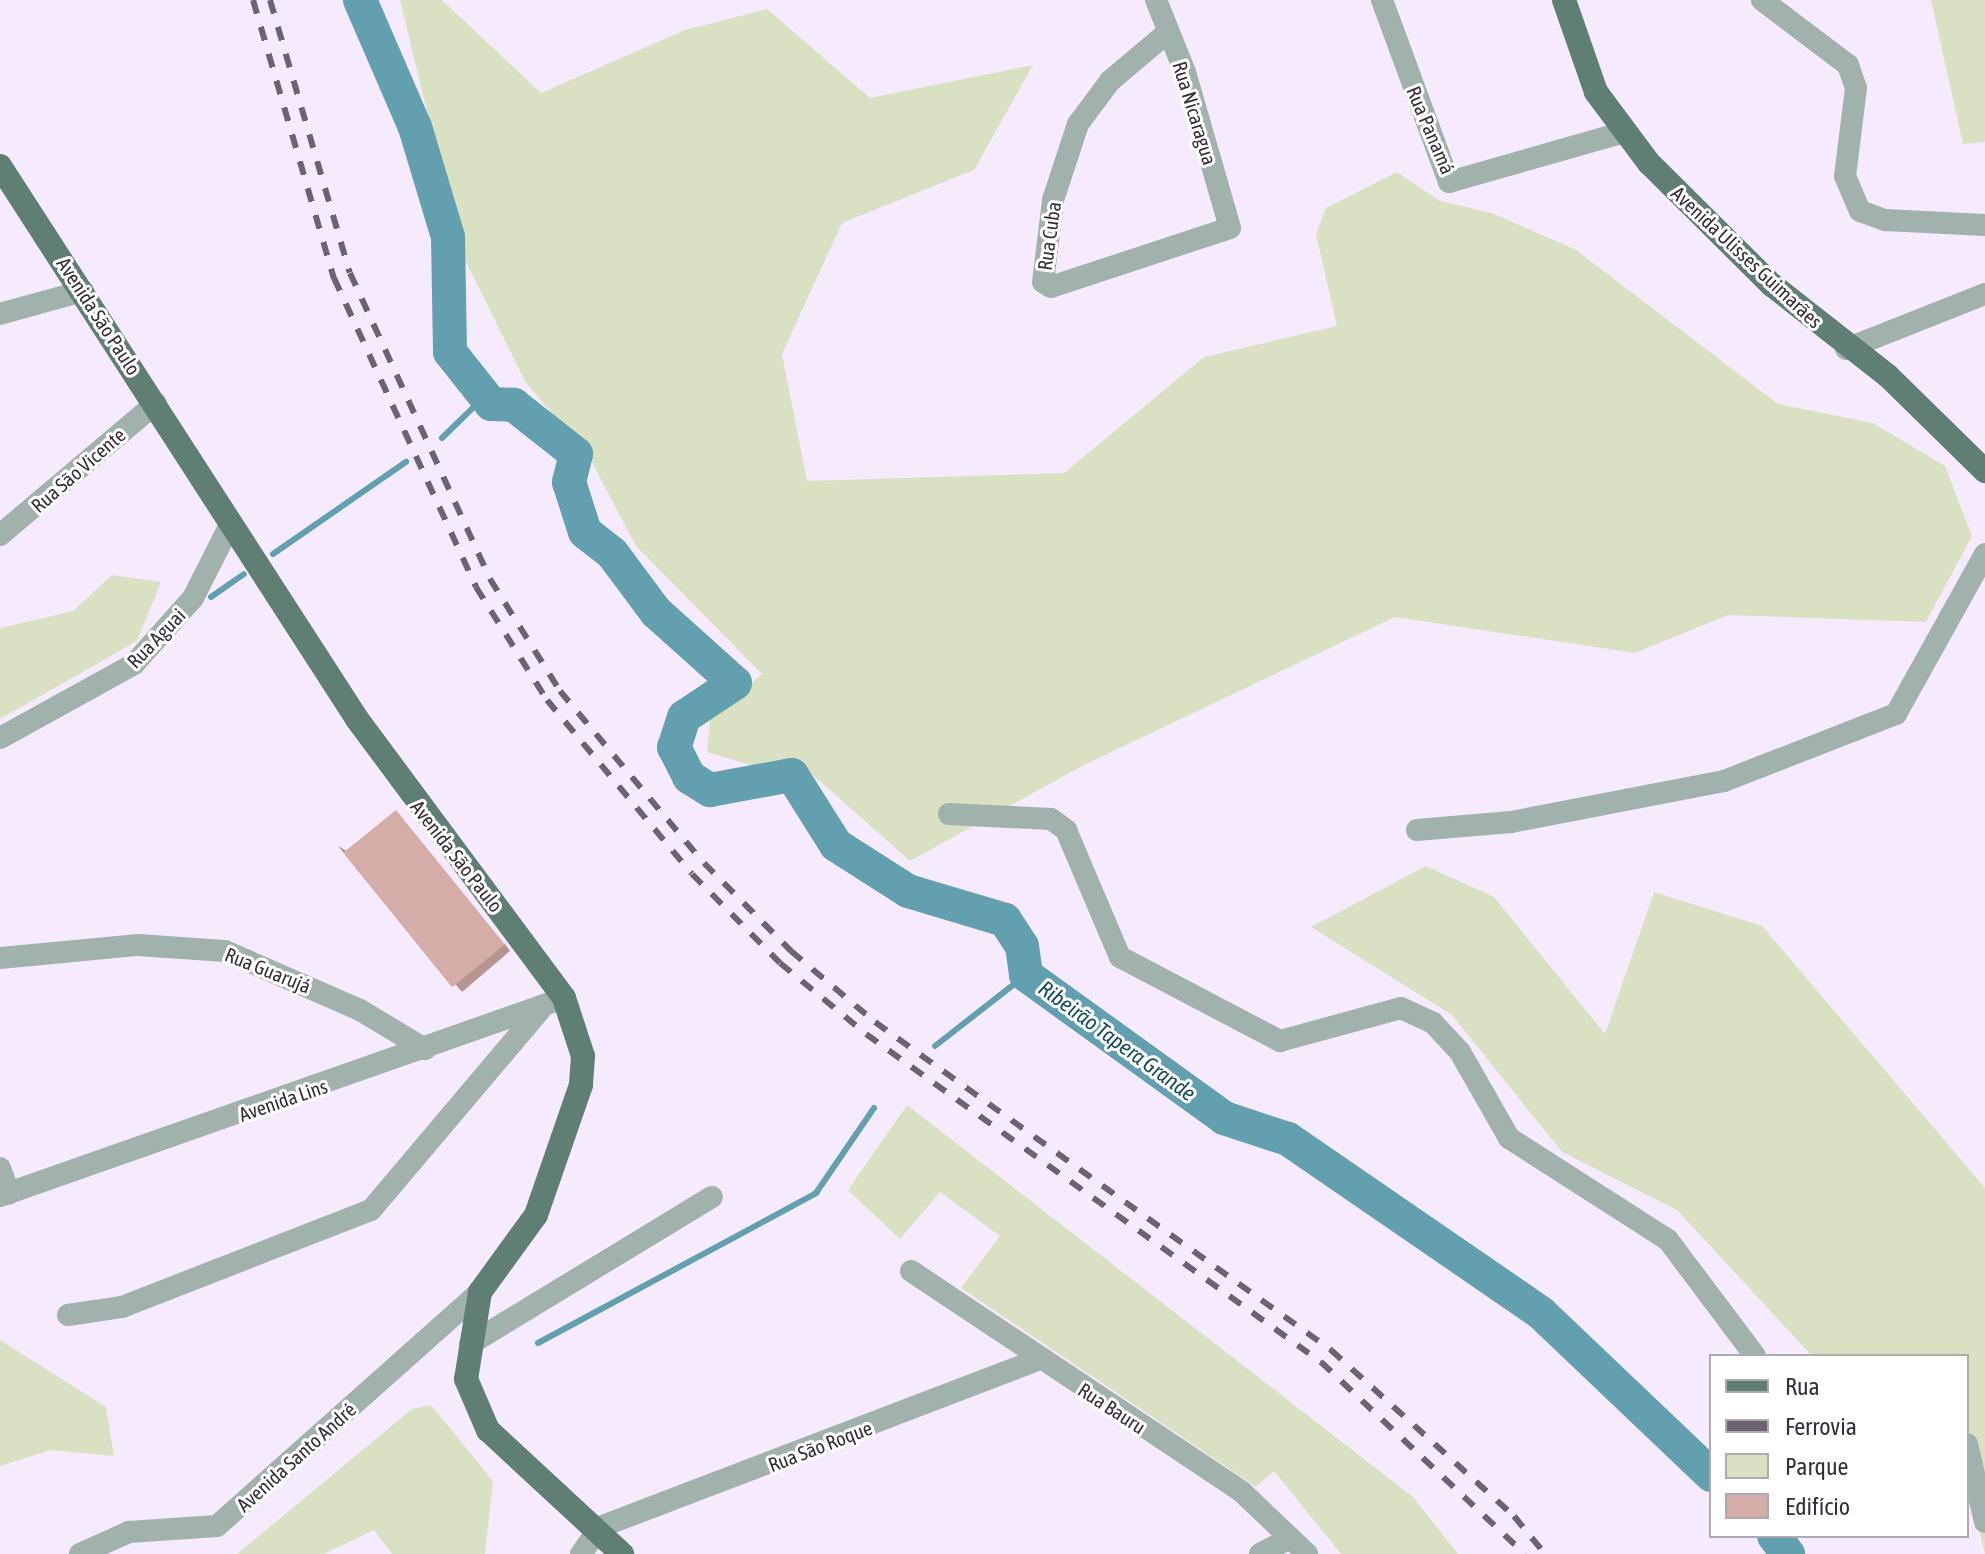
<!DOCTYPE html>
<html>
<head>
<meta charset="utf-8">
<style>
	body { margin:0 }
	#map { position:relative; width:1985px; height:1554px; overflow:hidden; background:#f6ebfd; font-family:"Asap Condensed",sans-serif }
	div>[style] { position:absolute }
	[style*='--x'] { left:calc(var(--x)*1px); top:calc(var(--y)*1px); width:calc(var(--w)*1px); rotate:calc(var(--a)*1deg) }
	.green>* { inset:0; background:#dae1c3 }
	.stream>* { height:6px; margin:-3px; padding:0 3px; transform-origin:3px; border-radius:3px; background:#63a0af }
	.river>* { height:34px; margin:-17px; padding:0 17px; transform-origin:17px; border-radius:17px; background:#63a0af }
	.minor>* { height:22px; margin:-11px; padding:0 11px; transform-origin:11px; border-radius:11px; background:#a1b2ac }
	.major>* { height:24px; margin:-12px; padding:0 12px; transform-origin:12px; border-radius:12px; background:#5f7e74 }
	.rail>* { height:6px; margin-top:-3px; transform-origin:0; background:repeating-linear-gradient(90deg,#6c6370 0 14px,transparent 0 28px) }
	.wall>* { inset:0; background:#b69591 }
	.building>* { inset:0; background:#d4ada9; transform-origin:0 0 }
	span { translate:-50% -50%; white-space:nowrap; text-align:center; line-height:1.15; -webkit-text-stroke:6px #fff; paint-order:stroke }
	.street-label { font-size:20px; color:#352d39 }
	.water-label { font-size:22px; color:#164c57; font-style:italic }
	.legend { position:absolute; left:1709px; top:1354px; width:260px; height:184px; box-sizing:border-box; background:#fff; border:2px solid #aeabb0; margin:0; padding:10px 14px; list-style:none; font-size:24px; color:#352d39 }
	.legend li { display:flex; align-items:center; gap:16px; height:40px }
	.legend b { width:40px; border:2px solid #aeabb0 }
</style>
</head>
<body>
<div id="map">
	<div class="green">
		<div style="clip-path:polygon(400px 0,442px 0,541px 93px,685px 30px,767px 9px,870px 98px,1033px 65px,974px 170px,842px 223px,782px 354px,807px 481px,1064px 473px,1204px 357px,1337px 326px,1316px 234px,1326px 208px,1397px 172px,1440px 201px,1492px 213px,1576px 250px,1778px 404px,1873px 423px,1945px 466px,1972px 536px,1926px 622px,1728px 615px,1635px 653px,1395px 617px,1082px 766px,910px 861px,797px 761px,763px 769px,707px 752px,710px 720px,762px 674px,636px 546px,588px 455px,526px 383px,461px 252px)"></div>
		<div style="clip-path:polygon(1931px 0,1985px 0,1985px 142px,1963px 144px)"></div>
		<div style="clip-path:polygon(112px 575px,161px 582px,137px 641px,0 719px,0 628px,73px 611px)"></div>
		<div style="clip-path:polygon(1426px 866px,1494px 897px,1605px 1034px,1654px 892px,1762px 926px,1985px 1188px,1985px 1554px,1967px 1479px,1967px 1356px,1812px 1356px,1677px 1210px,1562px 1152px,1452px 1015px,1311px 927px)"></div>
		<div style="clip-path:polygon(907px 1105px,1413px 1497px,1458px 1554px,1341px 1554px,1274px 1471px,1256px 1487px,961px 1288px,1000px 1236px,940px 1192px,900px 1239px,848px 1190px)"></div>
		<div style="clip-path:polygon(0 1340px,106px 1407px,114px 1456px,51px 1450px,0 1466px)"></div>
		<div style="clip-path:polygon(431px 1405px,493px 1481px,485px 1554px,392px 1554px,374px 1530px,324px 1554px,237px 1554px,412px 1409px)"></div>
	</div>
	<div class="stream">
		<div style="--x:442;--y:438;--w:60;--a:-44.3"></div>
		<div style="--x:273;--y:554;--w:162;--a:-34.7"></div>
		<div style="--x:211;--y:597;--w:40;--a:-34.9"></div>
		<div style="--x:935;--y:1046;--w:115;--a:-38"></div>
		<div style="--x:538;--y:1343;--w:316;--a:-28.3"></div>
		<div style="--x:816;--y:1193;--w:103;--a:-55.7"></div>
	</div>
	<div class="river">
		<div style="--x:360;--y:0;--w:138;--a:66.6"></div>
		<div style="--x:415;--y:127;--w:115;--a:73.3"></div>
		<div style="--x:448;--y:237;--w:115;--a:89"></div>
		<div style="--x:450;--y:352;--w:66;--a:51.7"></div>
		<div style="--x:491;--y:404;--w:23;--a:2"></div>
		<div style="--x:514;--y:405;--w:79;--a:38.3"></div>
		<div style="--x:576;--y:454;--w:29;--a:104"></div>
		<div style="--x:569;--y:482;--w:52;--a:72.3"></div>
		<div style="--x:585;--y:532;--w:34;--a:38"></div>
		<div style="--x:612;--y:553;--w:74;--a:53.3"></div>
		<div style="--x:656;--y:612;--w:106;--a:41.9"></div>
		<div style="--x:735;--y:683;--w:61;--a:146.3"></div>
		<div style="--x:684;--y:717;--w:32;--a:108"></div>
		<div style="--x:674;--y:747;--w:34;--a:63"></div>
		<div style="--x:689;--y:777;--w:25;--a:32"></div>
		<div style="--x:710;--y:790;--w:83;--a:-10.4"></div>
		<div style="--x:792;--y:775;--w:83;--a:57.8"></div>
		<div style="--x:836;--y:845;--w:85;--a:32.6"></div>
		<div style="--x:908;--y:891;--w:101;--a:16.6"></div>
		<div style="--x:1005;--y:920;--w:31;--a:57"></div>
		<div style="--x:1022;--y:946;--w:29;--a:82"></div>
		<div style="--x:1026;--y:975;--w:244;--a:35.8"></div>
		<div style="--x:1224;--y:1118;--w:67;--a:18.2"></div>
		<div style="--x:1288;--y:1139;--w:307;--a:34.5"></div>
		<div style="--x:1541;--y:1313;--w:235;--a:43.6"></div>
		<div style="--x:1774;--y:1536;--w:23;--a:52"></div>
	</div>
	<div class="minor">
		<div style="--x:1156;--y:0;--w:78;--a:68.1"></div>
		<div style="--x:1185;--y:72;--w:162;--a:73.9"></div>
		<div style="--x:1230;--y:228;--w:188;--a:161.8"></div>
		<div style="--x:1051;--y:287;--w:9;--a:-148"></div>
		<div style="--x:1043;--y:282;--w:83;--a:-83"></div>
		<div style="--x:1053;--y:200;--w:80;--a:-71.8"></div>
		<div style="--x:1078;--y:124;--w:54;--a:-53.3"></div>
		<div style="--x:1110;--y:81;--w:75;--a:-40.1"></div>
		<div style="--x:1382;--y:0;--w:194;--a:69.8"></div>
		<div style="--x:1449;--y:182;--w:183;--a:-15.9"></div>
		<div style="--x:1762;--y:0;--w:108;--a:37.1"></div>
		<div style="--x:1848;--y:65;--w:24;--a:71"></div>
		<div style="--x:1856;--y:88;--w:89;--a:97.1"></div>
		<div style="--x:1845;--y:176;--w:38;--a:67"></div>
		<div style="--x:1860;--y:211;--w:27;--a:20"></div>
		<div style="--x:1885;--y:220;--w:100;--a:2.9"></div>
		<div style="--x:0;--y:314;--w:86;--a:-15.5"></div>
		<div style="--x:1846;--y:349;--w:149;--a:-21.6"></div>
		<div style="--x:0;--y:535;--w:204;--a:-40.2"></div>
		<div style="--x:0;--y:738;--w:153;--a:-28.9"></div>
		<div style="--x:134;--y:664;--w:89;--a:-48.2"></div>
		<div style="--x:193;--y:598;--w:84;--a:-63.1"></div>
		<div style="--x:949;--y:814;--w:102;--a:2.8"></div>
		<div style="--x:1051;--y:819;--w:19;--a:36"></div>
		<div style="--x:1066;--y:830;--w:138;--a:67"></div>
		<div style="--x:1120;--y:957;--w:181;--a:27.7"></div>
		<div style="--x:1280;--y:1041;--w:125;--a:-15.3"></div>
		<div style="--x:1401;--y:1008;--w:35;--a:25"></div>
		<div style="--x:1433;--y:1023;--w:40;--a:47"></div>
		<div style="--x:1460;--y:1052;--w:99;--a:60.3"></div>
		<div style="--x:1509;--y:1138;--w:189;--a:32.7"></div>
		<div style="--x:1668;--y:1240;--w:145;--a:53.1"></div>
		<div style="--x:1417;--y:830;--w:94;--a:-4.9"></div>
		<div style="--x:1511;--y:822;--w:217;--a:-10.9"></div>
		<div style="--x:1724;--y:781;--w:185;--a:-21.3"></div>
		<div style="--x:1896;--y:714;--w:183;--a:-60.9"></div>
		<div style="--x:0;--y:958;--w:139;--a:-5.4"></div>
		<div style="--x:138;--y:945;--w:87;--a:3.9"></div>
		<div style="--x:225;--y:951;--w:147;--a:23.6"></div>
		<div style="--x:360;--y:1010;--w:76;--a:31"></div>
		<div style="--x:0;--y:1168;--w:27;--a:70"></div>
		<div style="--x:0;--y:1196;--w:598;--a:-19.34"></div>
		<div style="--x:911;--y:1271;--w:398;--a:33.7"></div>
		<div style="--x:1242;--y:1492;--w:90;--a:43.6"></div>
		<div style="--x:68;--y:1315;--w:55;--a:-8.4"></div>
		<div style="--x:122;--y:1307;--w:267;--a:-21.3"></div>
		<div style="--x:371;--y:1210;--w:263;--a:-49.8"></div>
		<div style="--x:470;--y:1344;--w:283;--a:-31.3"></div>
		<div style="--x:1967;--y:1444;--w:80;--a:77"></div>
		<div style="--x:80;--y:1554;--w:54;--a:-24.2"></div>
		<div style="--x:129;--y:1532;--w:88;--a:-3.9"></div>
		<div style="--x:217;--y:1526;--w:352;--a:-41.7"></div>
		<div style="--x:581;--y:1554;--w:33;--a:-55"></div>
		<div style="--x:600;--y:1527;--w:469;--a:-20.9"></div>
		<div style="--x:1260;--y:1554;--w:34;--a:-28"></div>
	</div>
	<div class="major">
		<div style="--x:1564;--y:0;--w:97;--a:70.8"></div>
		<div style="--x:1596;--y:92;--w:89;--a:53.3"></div>
		<div style="--x:1649;--y:163;--w:173;--a:44.8"></div>
		<div style="--x:1772;--y:285;--w:147;--a:38.1"></div>
		<div style="--x:1888;--y:376;--w:136;--a:44.4"></div>
		<div style="--x:0;--y:166;--w:658;--a:57.15"></div>
		<div style="--x:357;--y:719;--w:347;--a:53.4"></div>
		<div style="--x:564;--y:998;--w:61;--a:71.9"></div>
		<div style="--x:583;--y:1056;--w:29;--a:94"></div>
		<div style="--x:581;--y:1085;--w:138;--a:109.1"></div>
		<div style="--x:536;--y:1215;--w:95;--a:126"></div>
		<div style="--x:480;--y:1292;--w:88;--a:99.1"></div>
		<div style="--x:466;--y:1379;--w:56;--a:66.7"></div>
		<div style="--x:488;--y:1430;--w:183;--a:42.8"></div>
	</div>
	<div class="rail">
		<div style="--x:253;--y:0;--w:290;--a:73.8"></div>
		<div style="--x:334;--y:278;--w:340;--a:65.3"></div>
		<div style="--x:476;--y:587;--w:133;--a:57.9"></div>
		<div style="--x:547;--y:700;--w:226;--a:50.2"></div>
		<div style="--x:692;--y:874;--w:125;--a:45.3"></div>
		<div style="--x:780;--y:963;--w:112;--a:39.5"></div>
		<div style="--x:866;--y:1034;--w:561;--a:35.79"></div>
		<div style="--x:1321;--y:1362;--w:280;--a:43.3"></div>
		<div style="--x:270;--y:0;--w:284;--a:73.7"></div>
		<div style="--x:350;--y:273;--w:337;--a:65.4"></div>
		<div style="--x:490;--y:579;--w:132;--a:58"></div>
		<div style="--x:560;--y:691;--w:224;--a:50.1"></div>
		<div style="--x:704;--y:863;--w:124;--a:45.3"></div>
		<div style="--x:791;--y:951;--w:110;--a:40.2"></div>
		<div style="--x:875;--y:1022;--w:562;--a:35.73"></div>
		<div style="--x:1331;--y:1350;--w:247;--a:42.2"></div>
		<div style="--x:1514;--y:1516;--w:49;--a:50.8"></div>
	</div>
	<div class="wall">
		<div style="clip-path:polygon(338px 846px,505px 944px,510px 951px,462px 992px)"></div>
	</div>
	<div class="building">
		<div style="left:396px;top:810px;width:173px;height:68px;rotate:51deg"></div>
	</div>
	<div class="street-label">
		<span style="left:1195px;top:113px;rotate:73deg">Rua Nicaragua</span>
		<span style="left:1431px;top:130px;rotate:67deg">Rua Panamá</span>
		<span style="left:1049px;top:236px;rotate:-82deg">Rua Cuba</span>
		<span style="left:1747px;top:257px;rotate:43deg">Avenida Ulisses Guimarães</span>
		<span style="left:99px;top:316px;rotate:57deg">Avenida São Paulo</span>
		<span style="left:78px;top:470px;rotate:-41deg">Rua São Vicente</span>
		<span style="left:156px;top:638px;rotate:-46deg">Rua Aguai</span>
		<span style="left:457px;top:856px;rotate:52deg">Avenida São Paulo</span>
		<span style="left:268px;top:970px;rotate:22deg">Rua Guarujá</span>
		<span style="left:283px;top:1100px;rotate:-19deg">Avenida Lins</span>
		<span style="left:1112px;top:1408px;rotate:33deg">Rua Bauru</span>
		<span style="left:820px;top:1446px;rotate:-21deg">Rua São Roque</span>
		<span style="left:296px;top:1457px;rotate:-42deg">Avenida Santo André</span>
	</div>
	<div class="water-label">
		<span style="left:1117px;top:1041px;rotate:36deg">Ribeirão Tapera Grande</span>
	</div>
	<ul class="legend">
	<li><b style="height:10px;background:#5f7e74"></b>Rua</li>
	<li><b style="height:10px;background:#6c6370"></b>Ferrovia</li>
	<li><b style="height:22px;background:#dae1c3"></b>Parque</li>
	<li><b style="height:22px;background:#d4ada9"></b>Edifício</li>
	</ul>
</div>
</body>
</html>
